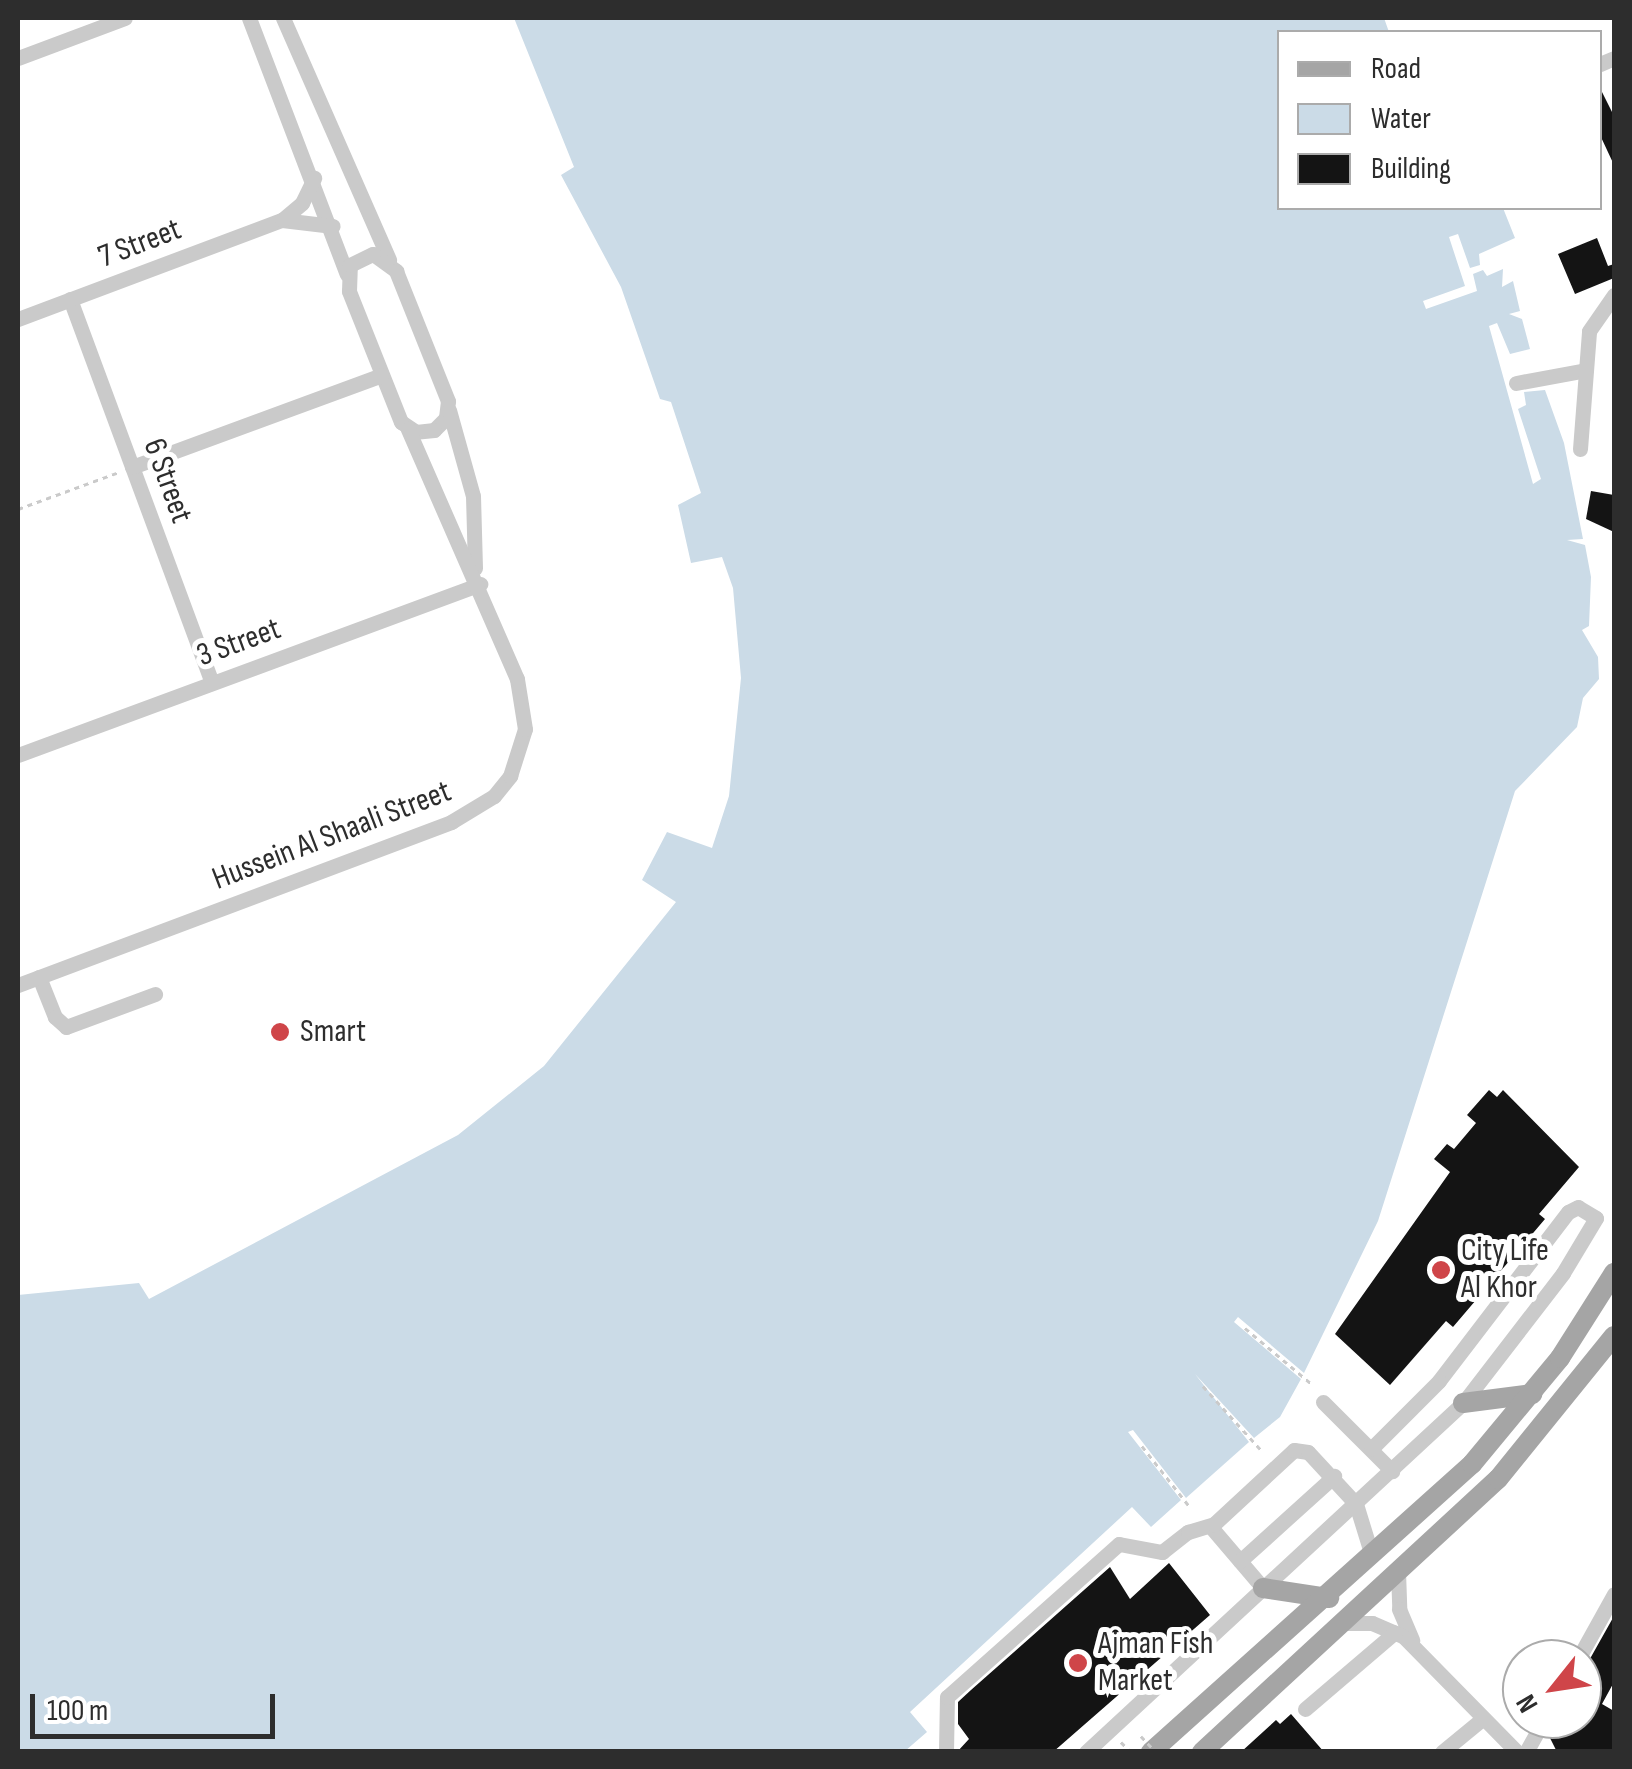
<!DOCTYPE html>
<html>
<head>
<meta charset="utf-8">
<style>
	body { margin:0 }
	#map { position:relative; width:1632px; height:1769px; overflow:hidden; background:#fff; font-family:"Sofia Sans Condensed",sans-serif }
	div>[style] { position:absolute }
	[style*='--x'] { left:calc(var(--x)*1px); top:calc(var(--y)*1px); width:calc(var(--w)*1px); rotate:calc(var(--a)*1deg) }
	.water>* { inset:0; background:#cbdbe7 }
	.building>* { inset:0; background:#141414 }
	.path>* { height:2.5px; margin-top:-1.25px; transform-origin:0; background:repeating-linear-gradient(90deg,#cacaca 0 5px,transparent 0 10px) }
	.minor>* { height:15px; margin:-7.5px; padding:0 7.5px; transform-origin:7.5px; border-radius:7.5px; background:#cacaca }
	.major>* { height:20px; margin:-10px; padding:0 10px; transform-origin:10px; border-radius:10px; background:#a5a5a5 }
	.path-bridge>* { height:2.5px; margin-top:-1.25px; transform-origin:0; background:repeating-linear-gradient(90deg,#cacaca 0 5px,transparent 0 10px) }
	.dots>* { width:28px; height:28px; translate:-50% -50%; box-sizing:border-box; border:5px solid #fff; border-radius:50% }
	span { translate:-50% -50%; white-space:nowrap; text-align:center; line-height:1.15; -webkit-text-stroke:10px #fff; paint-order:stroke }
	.street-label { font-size:32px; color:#2d2d2d }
	.poi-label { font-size:32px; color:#2d2d2d }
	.left { translate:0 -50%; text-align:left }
	.frame { position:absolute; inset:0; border:20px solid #2d2d2d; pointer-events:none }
	.legend { position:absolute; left:1277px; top:30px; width:325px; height:180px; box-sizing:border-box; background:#fff; border:2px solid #ababab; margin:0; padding:12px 18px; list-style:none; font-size:30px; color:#2d2d2d }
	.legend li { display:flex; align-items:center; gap:20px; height:50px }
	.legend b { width:50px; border:2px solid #ababab }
	.north { position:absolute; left:1502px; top:1639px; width:100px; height:100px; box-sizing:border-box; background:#fff; border:2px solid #ababab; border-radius:50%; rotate:240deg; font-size:28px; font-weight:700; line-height:40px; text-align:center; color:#2d2d2d }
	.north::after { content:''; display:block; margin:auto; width:35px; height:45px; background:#cf4549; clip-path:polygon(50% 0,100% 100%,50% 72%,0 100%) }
	.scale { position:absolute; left:30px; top:1694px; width:245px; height:45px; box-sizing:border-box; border:5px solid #2d2d2d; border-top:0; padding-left:12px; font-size:30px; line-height:35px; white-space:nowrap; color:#2d2d2d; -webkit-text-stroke:8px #fff; paint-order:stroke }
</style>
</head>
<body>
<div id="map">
	<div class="water">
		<div style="clip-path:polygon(514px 18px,1384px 18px,1389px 32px,1280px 32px,1280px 208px,1503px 208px,1515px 238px,1479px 254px,1480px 265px,1470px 268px,1458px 234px,1449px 237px,1465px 286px,1423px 301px,1426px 309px,1477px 291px,1473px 274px,1483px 270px,1487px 276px,1503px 269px,1502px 287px,1513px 281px,1520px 311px,1509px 314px,1522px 319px,1530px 349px,1510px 354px,1497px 323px,1489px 326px,1533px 484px,1541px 479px,1518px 409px,1526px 405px,1524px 392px,1545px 390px,1564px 443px,1583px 539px,1567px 540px,1585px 545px,1591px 577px,1589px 626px,1582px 630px,1598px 657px,1599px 679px,1583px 698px,1577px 727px,1515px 791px,1378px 1221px,1304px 1373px,1238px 1317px,1234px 1322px,1301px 1379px,1280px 1417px,1254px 1438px,1195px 1374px,1249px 1442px,1186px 1498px,1133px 1430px,1128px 1432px,1181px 1500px,1151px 1527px,1132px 1507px,910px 1712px,927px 1732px,905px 1751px,18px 1752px,18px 1295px,139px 1283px,149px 1299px,458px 1135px,544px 1066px,676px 902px,642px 880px,667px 832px,712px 848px,729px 796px,741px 678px,733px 588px,722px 557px,691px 563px,678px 505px,701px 493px,671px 402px,660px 399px,621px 287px,561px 175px,574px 167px)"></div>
	</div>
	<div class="building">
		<div style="clip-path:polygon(1600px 88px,1614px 116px,1614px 165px,1600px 135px)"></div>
		<div style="clip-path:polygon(1597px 238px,1608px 266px,1614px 264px,1614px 278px,1575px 294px,1558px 254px)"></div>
		<div style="clip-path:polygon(1591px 491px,1614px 495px,1614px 532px,1586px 519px)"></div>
		<div style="clip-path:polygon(1489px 1090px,1497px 1097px,1503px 1090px,1579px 1167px,1539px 1214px,1545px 1219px,1453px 1327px,1446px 1321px,1390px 1385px,1335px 1334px,1450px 1172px,1434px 1159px,1447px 1144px,1454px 1149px,1476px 1123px,1467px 1115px)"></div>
		<div style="clip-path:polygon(1169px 1563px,1210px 1615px,1053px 1752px,957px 1752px,969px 1739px,958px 1724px,958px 1702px,971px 1690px,1110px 1567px,1130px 1599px)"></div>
		<div style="clip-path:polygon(1614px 1616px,1614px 1682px,1602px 1704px,1614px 1711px,1614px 1752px,1557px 1752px,1549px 1736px,1557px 1719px,1582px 1719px,1582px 1673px)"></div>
		<div style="clip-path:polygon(1291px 1714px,1324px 1752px,1241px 1752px,1276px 1720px,1280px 1724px)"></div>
	</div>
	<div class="path">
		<div style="--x:18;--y:509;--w:108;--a:-20.1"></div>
		<div style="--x:1245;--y:1328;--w:89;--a:40"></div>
		<div style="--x:1203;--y:1386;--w:88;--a:47.8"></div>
		<div style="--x:1142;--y:1446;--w:78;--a:51.8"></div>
		<div style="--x:1121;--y:1742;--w:14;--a:45"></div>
	</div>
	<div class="minor">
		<div style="--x:249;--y:18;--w:274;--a:69.1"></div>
		<div style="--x:283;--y:18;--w:264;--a:66.3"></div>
		<div style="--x:18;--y:58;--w:114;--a:-20.5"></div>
		<div style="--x:1600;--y:64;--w:15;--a:-23"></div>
		<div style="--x:282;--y:220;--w:51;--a:6.7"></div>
		<div style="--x:373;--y:254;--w:29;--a:36"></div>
		<div style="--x:396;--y:271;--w:140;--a:68.2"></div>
		<div style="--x:448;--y:401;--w:17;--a:97"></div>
		<div style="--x:446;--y:418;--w:17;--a:135"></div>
		<div style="--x:434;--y:430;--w:18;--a:174"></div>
		<div style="--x:416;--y:432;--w:18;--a:-146"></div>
		<div style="--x:401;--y:422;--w:141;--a:-111.7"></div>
		<div style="--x:349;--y:291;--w:26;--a:-88"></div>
		<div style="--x:350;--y:265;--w:25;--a:-26"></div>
		<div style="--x:70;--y:299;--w:409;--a:69.7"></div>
		<div style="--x:18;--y:319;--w:282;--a:-20.6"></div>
		<div style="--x:282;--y:220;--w:26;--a:-40"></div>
		<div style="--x:302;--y:203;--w:28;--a:-64"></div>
		<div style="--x:1516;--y:383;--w:71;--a:-10.5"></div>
		<div style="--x:449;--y:410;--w:89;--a:74.4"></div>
		<div style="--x:473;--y:496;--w:72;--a:88.4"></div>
		<div style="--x:1580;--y:449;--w:118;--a:-85.6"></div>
		<div style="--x:1589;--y:331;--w:44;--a:-55.2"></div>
		<div style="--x:132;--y:467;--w:266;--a:-20.2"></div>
		<div style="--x:18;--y:755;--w:493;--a:-20.3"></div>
		<div style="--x:39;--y:977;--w:43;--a:68.2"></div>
		<div style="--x:55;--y:1017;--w:15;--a:42"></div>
		<div style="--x:66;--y:1027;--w:95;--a:-20.3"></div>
		<div style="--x:18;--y:985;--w:463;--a:-20.6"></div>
		<div style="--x:451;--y:822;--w:50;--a:-31.2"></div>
		<div style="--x:494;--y:796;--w:26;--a:-51"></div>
		<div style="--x:510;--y:776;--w:49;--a:-72.3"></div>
		<div style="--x:525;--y:729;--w:51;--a:-99.1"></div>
		<div style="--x:517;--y:679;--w:273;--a:-113.6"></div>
		<div style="--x:1323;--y:1402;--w:98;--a:45"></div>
		<div style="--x:1210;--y:1526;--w:82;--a:49.5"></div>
		<div style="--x:1240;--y:1561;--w:127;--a:-42.1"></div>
		<div style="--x:1398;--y:1571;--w:38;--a:88"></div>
		<div style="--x:1399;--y:1609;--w:34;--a:67"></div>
		<div style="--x:1341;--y:1623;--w:31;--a:0"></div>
		<div style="--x:1372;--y:1623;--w:34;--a:23"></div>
		<div style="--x:1403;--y:1636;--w:163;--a:45.5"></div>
		<div style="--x:1578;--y:1659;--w:74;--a:-61"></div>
		<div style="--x:1305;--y:1709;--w:118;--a:-40.5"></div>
		<div style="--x:946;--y:1752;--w:55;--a:-89"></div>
		<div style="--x:947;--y:1697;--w:230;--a:-41.7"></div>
		<div style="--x:1119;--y:1544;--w:44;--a:10.5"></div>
		<div style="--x:1162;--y:1552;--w:33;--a:-38"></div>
		<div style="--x:1188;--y:1532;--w:27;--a:-17"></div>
		<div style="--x:1214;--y:1524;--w:109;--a:-42.8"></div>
		<div style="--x:1294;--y:1450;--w:14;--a:8"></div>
		<div style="--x:1308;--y:1452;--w:71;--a:47.3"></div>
		<div style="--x:1356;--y:1504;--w:54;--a:72.9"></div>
		<div style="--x:1086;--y:1752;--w:514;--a:-42.79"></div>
		<div style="--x:1463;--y:1403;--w:164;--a:-52.4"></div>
		<div style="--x:1563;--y:1273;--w:64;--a:-59"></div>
		<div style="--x:1596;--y:1218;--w:21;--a:-149"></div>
		<div style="--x:1578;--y:1207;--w:11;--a:153"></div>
		<div style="--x:1568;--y:1212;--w:213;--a:127.4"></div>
		<div style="--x:1439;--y:1381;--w:96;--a:135"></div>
		<div style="--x:1442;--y:1752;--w:50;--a:-39.4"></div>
		<div style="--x:1526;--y:1752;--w:38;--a:-61"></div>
	</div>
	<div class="major">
		<div style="--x:1463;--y:1403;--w:70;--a:-7.4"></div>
		<div style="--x:1263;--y:1588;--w:67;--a:8.6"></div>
		<div style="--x:1151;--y:1752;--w:431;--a:-41.9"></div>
		<div style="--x:1472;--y:1464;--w:138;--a:-50.3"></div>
		<div style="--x:1560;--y:1358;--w:101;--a:-57.6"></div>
		<div style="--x:1202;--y:1752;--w:403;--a:-42.7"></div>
		<div style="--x:1498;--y:1479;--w:184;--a:-51"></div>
	</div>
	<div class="path-bridge">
		<div style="--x:1141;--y:1736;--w:22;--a:47"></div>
	</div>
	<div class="dots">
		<div style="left:280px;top:1032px;background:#cf4549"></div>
		<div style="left:1441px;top:1270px;background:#cf4549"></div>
		<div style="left:1078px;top:1663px;background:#cf4549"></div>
	</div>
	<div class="street-label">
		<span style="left:140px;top:244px;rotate:-21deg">7 Street</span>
		<span style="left:167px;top:481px;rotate:70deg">6 Street</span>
		<span style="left:239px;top:643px;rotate:-20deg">3 Street</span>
		<span style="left:332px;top:836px;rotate:-21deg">Hussein Al Shaali Street</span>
	</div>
	<div class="poi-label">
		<span class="left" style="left:300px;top:1032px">Smart</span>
		<span class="left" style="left:1461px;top:1270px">City Life<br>Al Khor</span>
		<span class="left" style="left:1098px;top:1663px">Ajman Fish<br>Market</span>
	</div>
	<div class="frame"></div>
	<ul class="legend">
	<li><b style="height:12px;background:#a5a5a5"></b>Road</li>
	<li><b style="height:28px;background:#cbdbe7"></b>Water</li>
	<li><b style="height:28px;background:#141414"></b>Building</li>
	</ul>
	<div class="north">N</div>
	<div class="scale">100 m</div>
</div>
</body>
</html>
